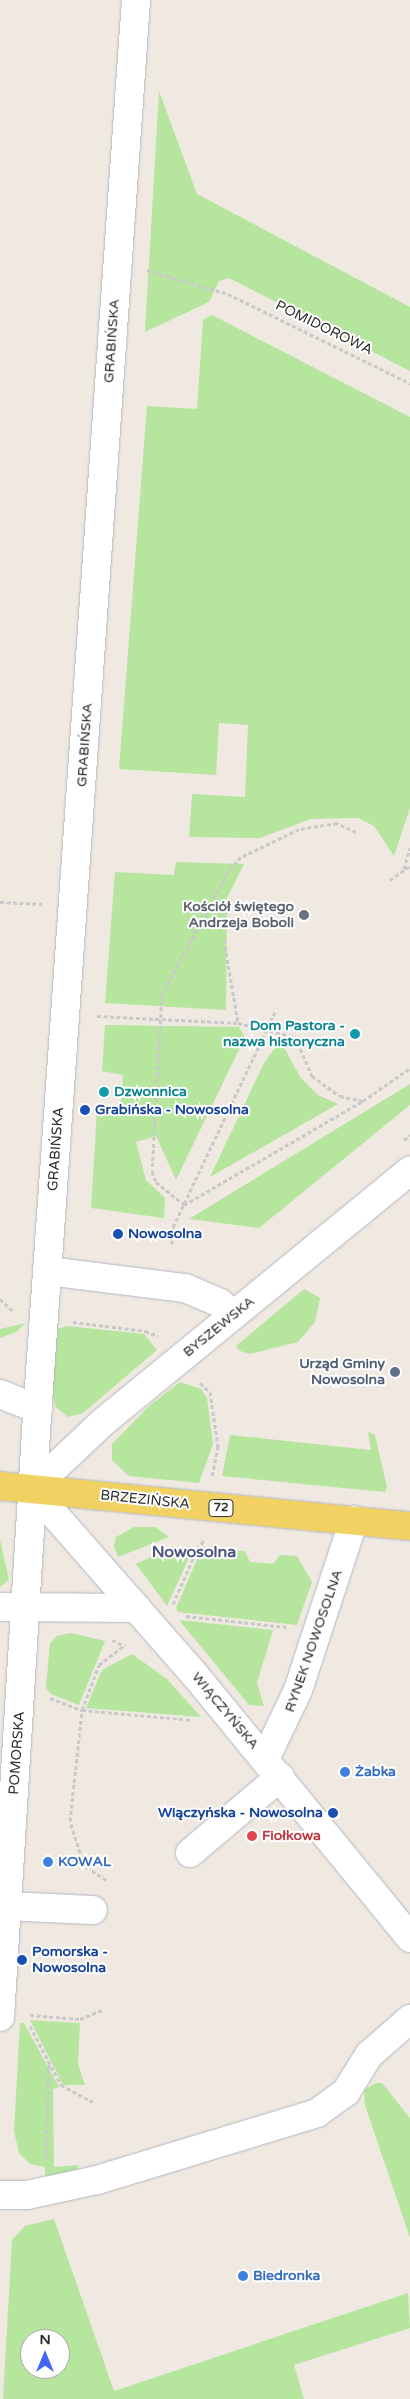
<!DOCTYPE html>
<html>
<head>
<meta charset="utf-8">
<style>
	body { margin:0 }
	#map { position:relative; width:410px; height:2399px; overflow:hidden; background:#efe9e1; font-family:"Varela Round",sans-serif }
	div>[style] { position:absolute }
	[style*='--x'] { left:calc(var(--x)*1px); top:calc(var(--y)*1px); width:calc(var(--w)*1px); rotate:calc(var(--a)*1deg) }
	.green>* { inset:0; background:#b6e59e }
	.path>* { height:3px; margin-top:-1.5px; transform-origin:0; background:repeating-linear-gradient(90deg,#c9c9c9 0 4px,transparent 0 6.5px) }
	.roads { filter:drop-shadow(0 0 1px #b4b7c1) drop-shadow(0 0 1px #b4b7c1) }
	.minor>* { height:28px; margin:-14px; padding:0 14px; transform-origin:14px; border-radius:14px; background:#fff }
	.major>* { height:28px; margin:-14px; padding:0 14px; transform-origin:14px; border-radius:14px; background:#f2d163 }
	.dots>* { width:14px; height:14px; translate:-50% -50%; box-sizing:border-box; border:2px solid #fff; border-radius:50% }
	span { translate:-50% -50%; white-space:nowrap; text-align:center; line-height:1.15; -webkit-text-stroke:4px #fff; paint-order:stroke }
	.shield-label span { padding:1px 4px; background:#fff; border:1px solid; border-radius:4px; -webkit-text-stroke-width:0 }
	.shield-label { font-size:12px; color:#2e2e2e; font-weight:700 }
	.street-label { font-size:14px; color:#2e2e2e }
	.worship-label { font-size:14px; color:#5b616d; font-weight:700 }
	.right { translate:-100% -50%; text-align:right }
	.culture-label { font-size:14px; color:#0d838f; font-weight:700 }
	.left { translate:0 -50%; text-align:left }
	.transit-label { font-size:14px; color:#164399; font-weight:700 }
	.service-label { font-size:14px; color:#4e5e75; font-weight:700 }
	.shop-label { font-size:14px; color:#366cbe; font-weight:700 }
	.health-label { font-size:14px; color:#be3a42; font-weight:700 }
	.quarter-label { font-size:16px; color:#4d5680; font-weight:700 }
	.north { position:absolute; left:20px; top:2329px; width:50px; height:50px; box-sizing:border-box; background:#fff; border:1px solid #ababab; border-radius:50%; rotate:0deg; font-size:14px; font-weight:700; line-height:20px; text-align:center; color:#2e2e2e }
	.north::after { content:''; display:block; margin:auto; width:18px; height:22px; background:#4264fb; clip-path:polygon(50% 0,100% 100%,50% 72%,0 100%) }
</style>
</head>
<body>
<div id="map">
	<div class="green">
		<div style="clip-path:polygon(159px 91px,197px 194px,410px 307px,410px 371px,229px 278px,219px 281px,209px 302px,145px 332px)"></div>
		<div style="clip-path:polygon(212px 315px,410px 417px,410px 808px,394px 856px,374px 826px,358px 818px,311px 819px,260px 838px,189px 837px,192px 794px,245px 797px,248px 725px,219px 723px,216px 775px,119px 769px,147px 406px,197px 409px,203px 320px)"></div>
		<div style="clip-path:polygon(176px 862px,244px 864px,227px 898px,226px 1010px,105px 1003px,115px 872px,174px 875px)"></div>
		<div style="clip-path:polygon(105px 1025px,239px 1027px,245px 1037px,176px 1180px,156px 1136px,136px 1142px,146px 1180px,165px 1198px,164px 1218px,91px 1208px,97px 1110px,120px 1109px,123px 1075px,102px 1071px)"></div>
		<div style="clip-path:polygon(277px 1045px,284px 1047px,300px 1077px,318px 1095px,338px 1104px,210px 1177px,264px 1063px)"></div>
		<div style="clip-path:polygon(410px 1084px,410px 1105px,259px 1228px,189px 1219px)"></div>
		<div style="clip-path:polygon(304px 1289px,320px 1298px,315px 1322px,298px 1342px,250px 1354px,240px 1351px,236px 1346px)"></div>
		<div style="clip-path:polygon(26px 1323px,16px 1332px,0 1338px,0 1329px)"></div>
		<div style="clip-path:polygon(67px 1326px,144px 1334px,157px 1350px,83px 1413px,68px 1417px,55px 1406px,52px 1391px,57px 1329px)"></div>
		<div style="clip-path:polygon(180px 1382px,201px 1389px,207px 1398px,213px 1444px,199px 1483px,129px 1476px,112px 1460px,112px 1444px,149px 1406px)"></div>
		<div style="clip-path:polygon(368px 1432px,375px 1435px,387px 1487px,385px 1492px,222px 1476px,230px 1435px,371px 1450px)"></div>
		<div style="clip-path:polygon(134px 1527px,155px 1527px,169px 1537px,118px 1557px,114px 1546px,116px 1537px)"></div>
		<div style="clip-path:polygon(0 1540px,9px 1580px,0 1587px)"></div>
		<div style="clip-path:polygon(172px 1547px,193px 1549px,167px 1606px,136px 1564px)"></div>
		<div style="clip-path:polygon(201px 1550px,245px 1551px,250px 1562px,273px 1564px,280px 1555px,297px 1556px,312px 1582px,297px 1625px,178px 1612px,176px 1608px)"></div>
		<div style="clip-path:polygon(179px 1620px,273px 1630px,257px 1683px,264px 1706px,249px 1705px)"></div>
		<div style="clip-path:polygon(70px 1633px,105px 1641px,79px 1705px,51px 1694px,46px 1688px,50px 1643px,57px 1636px)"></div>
		<div style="clip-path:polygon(132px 1654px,167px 1679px,201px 1717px,86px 1708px,102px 1670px)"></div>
		<div style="clip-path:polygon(30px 2020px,80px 2023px,78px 2064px,85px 2085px,63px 2085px)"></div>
		<div style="clip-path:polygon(20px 2023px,24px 2023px,59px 2087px,53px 2089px,54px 2167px,78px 2165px,77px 2174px,45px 2178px,45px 2167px,30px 2164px,19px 2153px,14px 2131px)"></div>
		<div style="clip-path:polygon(376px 2083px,382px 2083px,410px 2118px,410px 2238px,365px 2105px,364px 2090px)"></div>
		<div style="clip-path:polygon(evenodd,54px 2219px,114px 2391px,408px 2293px,410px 2328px,294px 2365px,304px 2399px,3px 2399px,12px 2240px,25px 2226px,54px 2219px,30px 2339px,60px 2339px,60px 2369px,30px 2369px,30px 2339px)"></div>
	</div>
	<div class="path">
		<div style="--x:147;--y:270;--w:84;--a:16.5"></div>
		<div style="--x:228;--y:294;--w:203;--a:26.1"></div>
		<div style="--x:356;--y:832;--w:21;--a:-155"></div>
		<div style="--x:337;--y:823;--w:38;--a:171"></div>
		<div style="--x:299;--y:829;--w:64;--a:154.2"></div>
		<div style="--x:241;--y:857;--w:20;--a:131"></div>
		<div style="--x:228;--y:872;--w:139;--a:118.4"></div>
		<div style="--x:162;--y:994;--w:177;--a:93.2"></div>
		<div style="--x:152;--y:1171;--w:12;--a:70"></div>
		<div style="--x:156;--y:1182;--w:36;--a:39"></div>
		<div style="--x:184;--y:1205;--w:207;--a:-30.2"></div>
		<div style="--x:404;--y:869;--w:22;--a:-74"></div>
		<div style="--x:390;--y:880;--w:24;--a:-35"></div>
		<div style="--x:0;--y:902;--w:42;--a:2.7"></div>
		<div style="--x:224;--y:940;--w:84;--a:80.4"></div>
		<div style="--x:97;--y:1016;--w:141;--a:2.8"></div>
		<div style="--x:238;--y:1023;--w:59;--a:13.8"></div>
		<div style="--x:295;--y:1037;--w:43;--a:66.4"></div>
		<div style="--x:312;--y:1076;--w:34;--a:36"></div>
		<div style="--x:340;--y:1096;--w:24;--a:12"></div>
		<div style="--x:363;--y:1101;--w:57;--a:-35.1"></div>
		<div style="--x:404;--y:1140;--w:8;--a:-40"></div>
		<div style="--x:172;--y:1244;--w:17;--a:-87"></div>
		<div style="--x:173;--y:1227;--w:238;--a:-64.6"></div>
		<div style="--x:0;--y:1299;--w:19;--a:43"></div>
		<div style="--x:73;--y:1322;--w:73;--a:7.1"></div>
		<div style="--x:145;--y:1331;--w:14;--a:21"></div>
		<div style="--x:200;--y:1383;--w:13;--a:42"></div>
		<div style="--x:210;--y:1392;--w:55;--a:81.6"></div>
		<div style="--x:218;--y:1446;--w:31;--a:101"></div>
		<div style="--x:173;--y:1604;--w:60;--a:-66.4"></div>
		<div style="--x:197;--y:1549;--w:11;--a:-52"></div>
		<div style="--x:186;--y:1616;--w:101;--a:6.3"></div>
		<div style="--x:112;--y:1640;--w:14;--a:25"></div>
		<div style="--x:50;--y:1698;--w:34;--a:21"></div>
		<div style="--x:82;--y:1710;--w:109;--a:5.2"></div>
		<div style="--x:106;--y:1880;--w:27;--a:-146"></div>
		<div style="--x:84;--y:1865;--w:46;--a:-107.7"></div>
		<div style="--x:70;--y:1821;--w:112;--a:-83.8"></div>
		<div style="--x:82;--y:1710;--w:48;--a:-69.3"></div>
		<div style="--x:99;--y:1665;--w:33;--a:-38"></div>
		<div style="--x:30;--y:2015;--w:50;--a:4.6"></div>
		<div style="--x:80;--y:2019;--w:24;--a:-22"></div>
		<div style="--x:30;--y:2026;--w:67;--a:62.3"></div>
		<div style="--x:61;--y:2085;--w:36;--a:28"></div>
		<div style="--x:46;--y:2159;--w:96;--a:-88.2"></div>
	</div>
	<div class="roads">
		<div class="minor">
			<div style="--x:48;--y:1271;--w:138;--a:7.1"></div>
			<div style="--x:185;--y:1288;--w:38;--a:23"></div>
			<div style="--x:220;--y:1303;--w:18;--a:41"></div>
			<div style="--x:0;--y:1394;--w:41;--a:21.5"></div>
			<div style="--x:32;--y:1489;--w:247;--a:48.8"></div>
			<div style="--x:195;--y:1675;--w:340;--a:50.7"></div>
			<div style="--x:32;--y:1489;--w:98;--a:-43.3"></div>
			<div style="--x:103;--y:1422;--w:397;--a:-39.3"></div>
			<div style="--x:0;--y:1607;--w:137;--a:0.4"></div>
			<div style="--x:265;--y:1759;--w:76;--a:-64.4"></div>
			<div style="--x:298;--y:1690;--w:179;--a:-71.8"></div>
			<div style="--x:190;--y:1853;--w:118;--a:-40.2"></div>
			<div style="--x:7;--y:1906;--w:86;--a:2.7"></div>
			<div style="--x:0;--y:2017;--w:602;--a:-86.48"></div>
			<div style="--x:37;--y:1416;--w:1419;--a:-86"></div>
			<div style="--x:0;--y:2195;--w:27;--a:0"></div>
			<div style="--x:27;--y:2195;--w:72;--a:-12.1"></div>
			<div style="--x:97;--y:2180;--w:230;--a:-16.9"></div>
			<div style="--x:317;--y:2113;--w:36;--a:-36"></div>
			<div style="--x:346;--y:2092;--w:44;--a:-58.1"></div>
			<div style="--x:369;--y:2055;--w:55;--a:-41.3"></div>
		</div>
		<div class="major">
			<div style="--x:0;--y:1486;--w:412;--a:5.6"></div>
		</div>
	</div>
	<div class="dots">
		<div style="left:304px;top:915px;background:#6b7280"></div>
		<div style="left:355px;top:1034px;background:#0f9aa8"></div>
		<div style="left:104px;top:1092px;background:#0f9aa8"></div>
		<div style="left:85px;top:1110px;background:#1a4fb4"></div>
		<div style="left:118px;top:1234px;background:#1a4fb4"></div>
		<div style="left:395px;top:1372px;background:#5c6f8a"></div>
		<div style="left:345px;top:1772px;background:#3f7fe0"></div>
		<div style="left:333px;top:1813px;background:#1a4fb4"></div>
		<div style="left:252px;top:1836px;background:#e0444e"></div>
		<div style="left:48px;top:1862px;background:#3f7fe0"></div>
		<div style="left:22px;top:1960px;background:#1a4fb4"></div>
		<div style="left:243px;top:2276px;background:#3f7fe0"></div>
	</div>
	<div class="shield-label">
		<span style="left:221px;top:1508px">72</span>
	</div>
	<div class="street-label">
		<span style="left:324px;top:328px;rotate:26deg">POMIDOROWA</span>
		<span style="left:112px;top:341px;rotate:-86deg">GRABIŃSKA</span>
		<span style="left:85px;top:745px;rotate:-86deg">GRABIŃSKA</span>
		<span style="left:56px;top:1149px;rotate:-86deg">GRABIŃSKA</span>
		<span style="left:219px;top:1327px;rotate:-39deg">BYSZEWSKA</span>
		<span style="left:145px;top:1500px;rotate:6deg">BRZEZIŃSKA</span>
		<span style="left:314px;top:1641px;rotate:-71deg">RYNEK NOWOSOLNA</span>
		<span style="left:225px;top:1711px;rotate:50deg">WIĄCZYŃSKA</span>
		<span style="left:17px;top:1753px;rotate:-86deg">POMORSKA</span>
	</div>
	<div class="worship-label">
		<span class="right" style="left:294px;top:915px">Kościół świętego<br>Andrzeja Boboli</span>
	</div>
	<div class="culture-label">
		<span class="right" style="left:345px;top:1034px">Dom Pastora -<br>nazwa historyczna</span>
		<span class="left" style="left:114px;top:1092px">Dzwonnica</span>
	</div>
	<div class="transit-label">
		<span class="left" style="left:95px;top:1110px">Grabińska - Nowosolna</span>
		<span class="left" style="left:128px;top:1234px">Nowosolna</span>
		<span class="right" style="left:323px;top:1813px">Wiączyńska - Nowosolna</span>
		<span class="left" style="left:32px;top:1960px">Pomorska -<br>Nowosolna</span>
	</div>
	<div class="service-label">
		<span class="right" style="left:385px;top:1372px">Urząd Gminy<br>Nowosolna</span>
	</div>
	<div class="shop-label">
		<span class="left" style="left:355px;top:1772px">Żabka</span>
		<span class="left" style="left:58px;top:1862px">KOWAL</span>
		<span class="left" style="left:253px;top:2276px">Biedronka</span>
	</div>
	<div class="health-label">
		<span class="left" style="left:262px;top:1836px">Fiołkowa</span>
	</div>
	<div class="quarter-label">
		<span style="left:194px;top:1552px">Nowosolna</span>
	</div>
	<div class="north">N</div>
</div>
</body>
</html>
